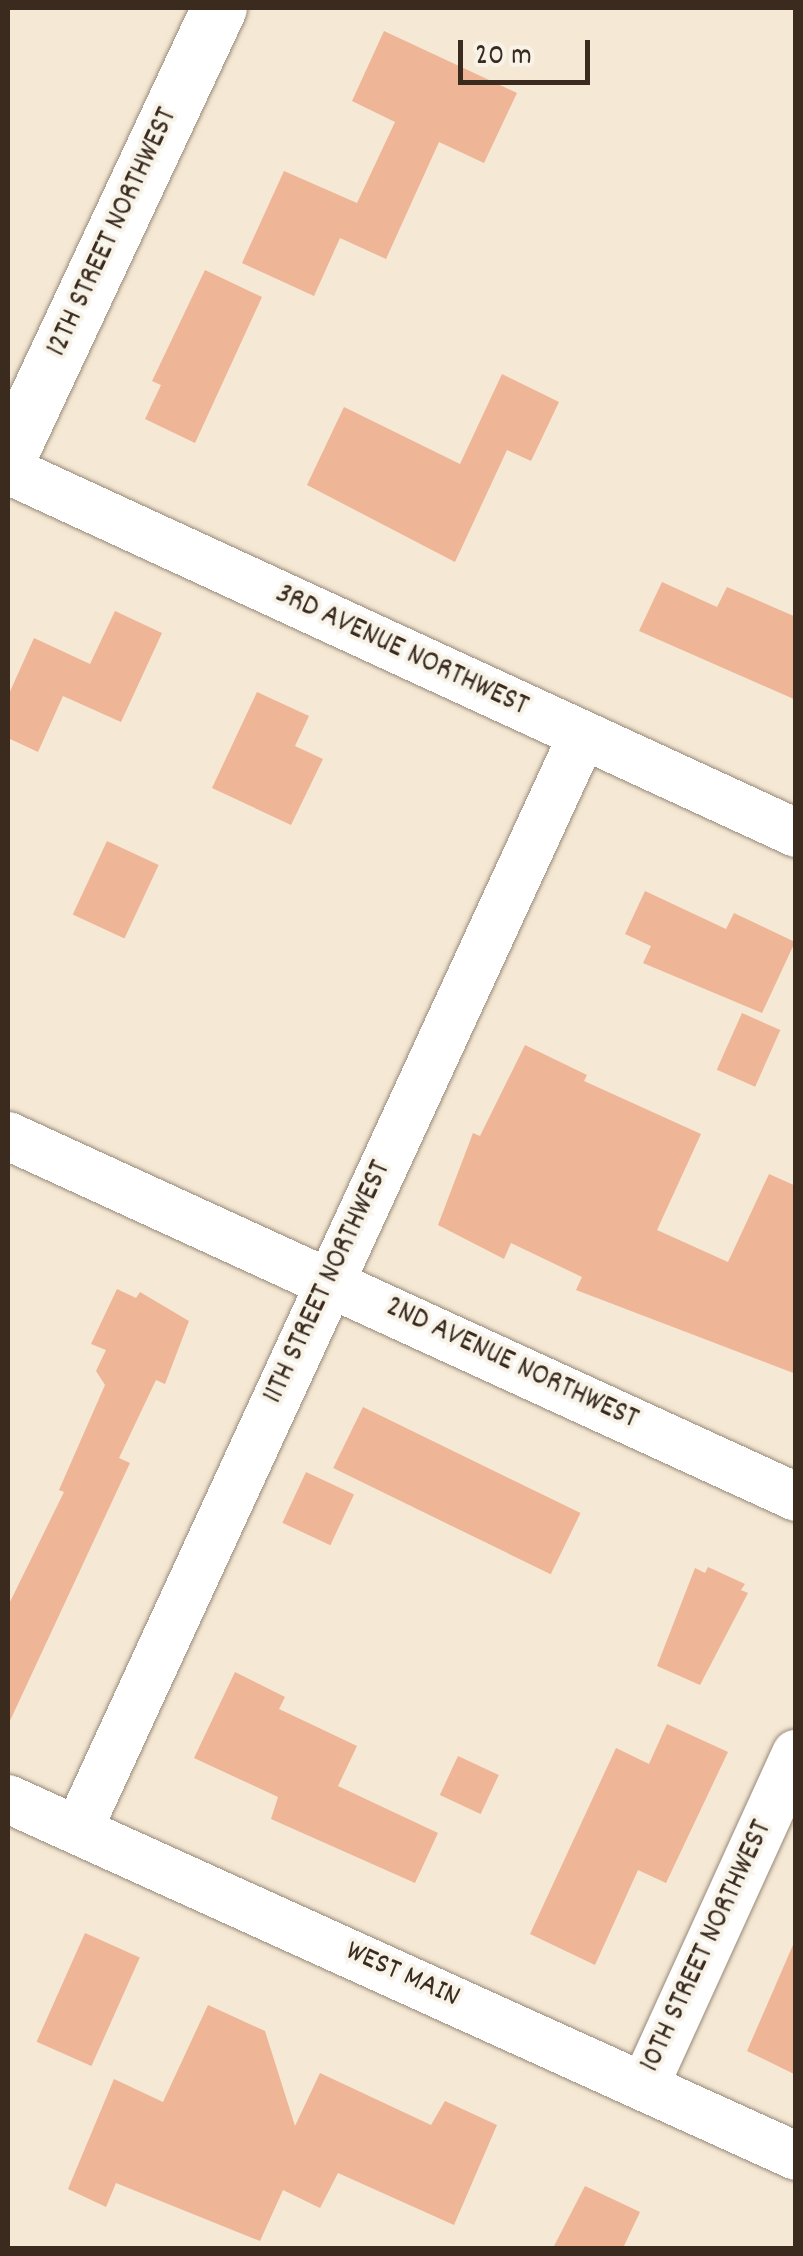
<!DOCTYPE html>
<html>
<head>
<meta charset="utf-8">
<style>
	body { margin:0 }
	#map { position:relative; width:803px; height:2256px; overflow:hidden; background:#f5e8d4; font-family:Dekko,sans-serif }
	div>[style] { position:absolute }
	[style*='--x'] { left:calc(var(--x)*1px); top:calc(var(--y)*1px); width:calc(var(--w)*1px); rotate:calc(var(--a)*1deg) }
	.building>* { inset:0; background:#efb597; transform-origin:0 0 }
	.roads { filter:drop-shadow(0 0 2px #988979) drop-shadow(0 0 2px #988979) }
	.minor>* { height:48px; margin:-24px; padding:0 24px; transform-origin:24px; border-radius:24px; background:#fff }
	.tertiary>* { height:55px; margin:-27.5px; padding:0 27.5px; transform-origin:27.5px; border-radius:27.5px; background:#fff }
	span { translate:-50% -50%; white-space:nowrap; text-align:center; line-height:1.15; -webkit-text-stroke:8px #f7f3e8; paint-order:stroke }
	.street-label { font-size:30px; color:#3b2a1e }
	.frame { position:absolute; inset:0; border:10px solid #3b2a1e; pointer-events:none }
	.scale { position:absolute; left:458px; top:40px; width:132px; height:45px; box-sizing:border-box; border:5px solid #3b2a1e; border-top:0; padding-left:12px; font-size:30px; line-height:35px; white-space:nowrap; color:#3b2a1e; -webkit-text-stroke:8px #f7f3e8; paint-order:stroke }
</style>
</head>
<body>
<div id="map">
	<div class="building">
		<div style="clip-path:polygon(384px 31px,517px 93px,484px 163px,439px 142px,386px 259px,340px 238px,314px 296px,242px 263px,284px 171px,357px 203px,395px 122px,352px 101px)"></div>
		<div style="clip-path:polygon(205px 270px,262px 297px,195px 443px,145px 419px,161px 385px,152px 381px)"></div>
		<div style="clip-path:polygon(502px 374px,559px 402px,531px 461px,507px 450px,455px 562px,307px 485px,344px 407px,460px 464px)"></div>
		<div style="clip-path:polygon(662px 582px,717px 607px,727px 587px,796px 617px,796px 700px,639px 631px)"></div>
		<div style="clip-path:polygon(115px 611px,162px 633px,121px 722px,63px 696px,38px 752px,8px 738px,8px 696px,34px 638px,90px 664px)"></div>
		<div style="clip-path:polygon(257px 692px,309px 716px,295px 746px,323px 759px,291px 825px,212px 788px)"></div>
		<div style="left:107px;top:841px;width:57px;height:81px;rotate:25deg"></div>
		<div style="clip-path:polygon(645px 891px,726px 929px,734px 913px,795px 942px,762px 1013px,643px 963px,651px 946px,625px 934px)"></div>
		<div style="left:742px;top:1013px;width:42px;height:62px;rotate:24deg"></div>
		<div style="clip-path:polygon(525px 1045px,587px 1075px,584px 1081px,701px 1134px,657px 1230px,728px 1262px,769px 1174px,796px 1186px,796px 1374px,576px 1290px,582px 1277px,511px 1243px,504px 1259px,438px 1225px,473px 1133px,480px 1136px)"></div>
		<div style="clip-path:polygon(117px 1289px,136px 1298px,140px 1292px,189px 1321px,165px 1384px,156px 1380px,119px 1458px,130px 1463px,8px 1725px,8px 1606px,64px 1492px,59px 1490px,105px 1385px,96px 1371px,106px 1350px,91px 1344px)"></div>
		<div style="left:363px;top:1407px;width:242px;height:68px;rotate:26deg"></div>
		<div style="left:306px;top:1472px;width:53px;height:56px;rotate:25deg"></div>
		<div style="clip-path:polygon(708px 1567px,745px 1584px,741px 1590px,748px 1593px,700px 1685px,657px 1666px,695px 1568px,705px 1573px)"></div>
		<div style="clip-path:polygon(235px 1672px,285px 1697px,279px 1709px,357px 1746px,338px 1786px,438px 1833px,415px 1883px,271px 1819px,278px 1797px,194px 1758px)"></div>
		<div style="clip-path:polygon(667px 1724px,728px 1752px,666px 1883px,638px 1870px,595px 1965px,530px 1934px,616px 1748px,649px 1764px)"></div>
		<div style="left:458px;top:1756px;width:45px;height:43px;rotate:25deg"></div>
		<div style="left:85px;top:1933px;width:60px;height:119px;rotate:24deg"></div>
		<div style="clip-path:polygon(796px 1938px,796px 2075px,747px 2051px)"></div>
		<div style="clip-path:polygon(208px 2005px,265px 2031px,295px 2126px,320px 2073px,431px 2125px,445px 2101px,497px 2125px,454px 2225px,338px 2173px,320px 2208px,283px 2190px,260px 2241px,116px 2183px,106px 2207px,68px 2189px,114px 2079px,163px 2102px)"></div>
		<div style="clip-path:polygon(585px 2186px,640px 2212px,623px 2248px,553px 2248px)"></div>
	</div>
	<div class="roads">
		<div class="minor">
			<div style="--x:8;--y:470;--w:868;--a:24.73"></div>
			<div style="--x:8;--y:1136;--w:867;--a:24.61"></div>
			<div style="--x:8;--y:1799;--w:865;--a:24.37"></div>
			<div style="--x:78;--y:1830;--w:1205;--a:-65.26"></div>
			<div style="--x:645;--y:2085;--w:364;--a:-65.5"></div>
		</div>
		<div class="tertiary">
			<div style="--x:8;--y:458;--w:497;--a:-64.9"></div>
		</div>
	</div>
	<div class="street-label">
		<span style="left:114px;top:233px;rotate:-65deg">12TH STREET NORTHWEST</span>
		<span style="left:401px;top:652px;rotate:25deg">3RD AVENUE NORTHWEST</span>
		<span style="left:329px;top:1283px;rotate:-65deg">11TH STREET NORTHWEST</span>
		<span style="left:511px;top:1365px;rotate:25deg">2ND AVENUE NORTHWEST</span>
		<span style="left:708px;top:1947px;rotate:-65deg">10TH STREET NORTHWEST</span>
		<span style="left:402px;top:1976px;rotate:24deg">WEST MAIN</span>
	</div>
	<div class="frame"></div>
	<div class="scale">20 m</div>
</div>
</body>
</html>
